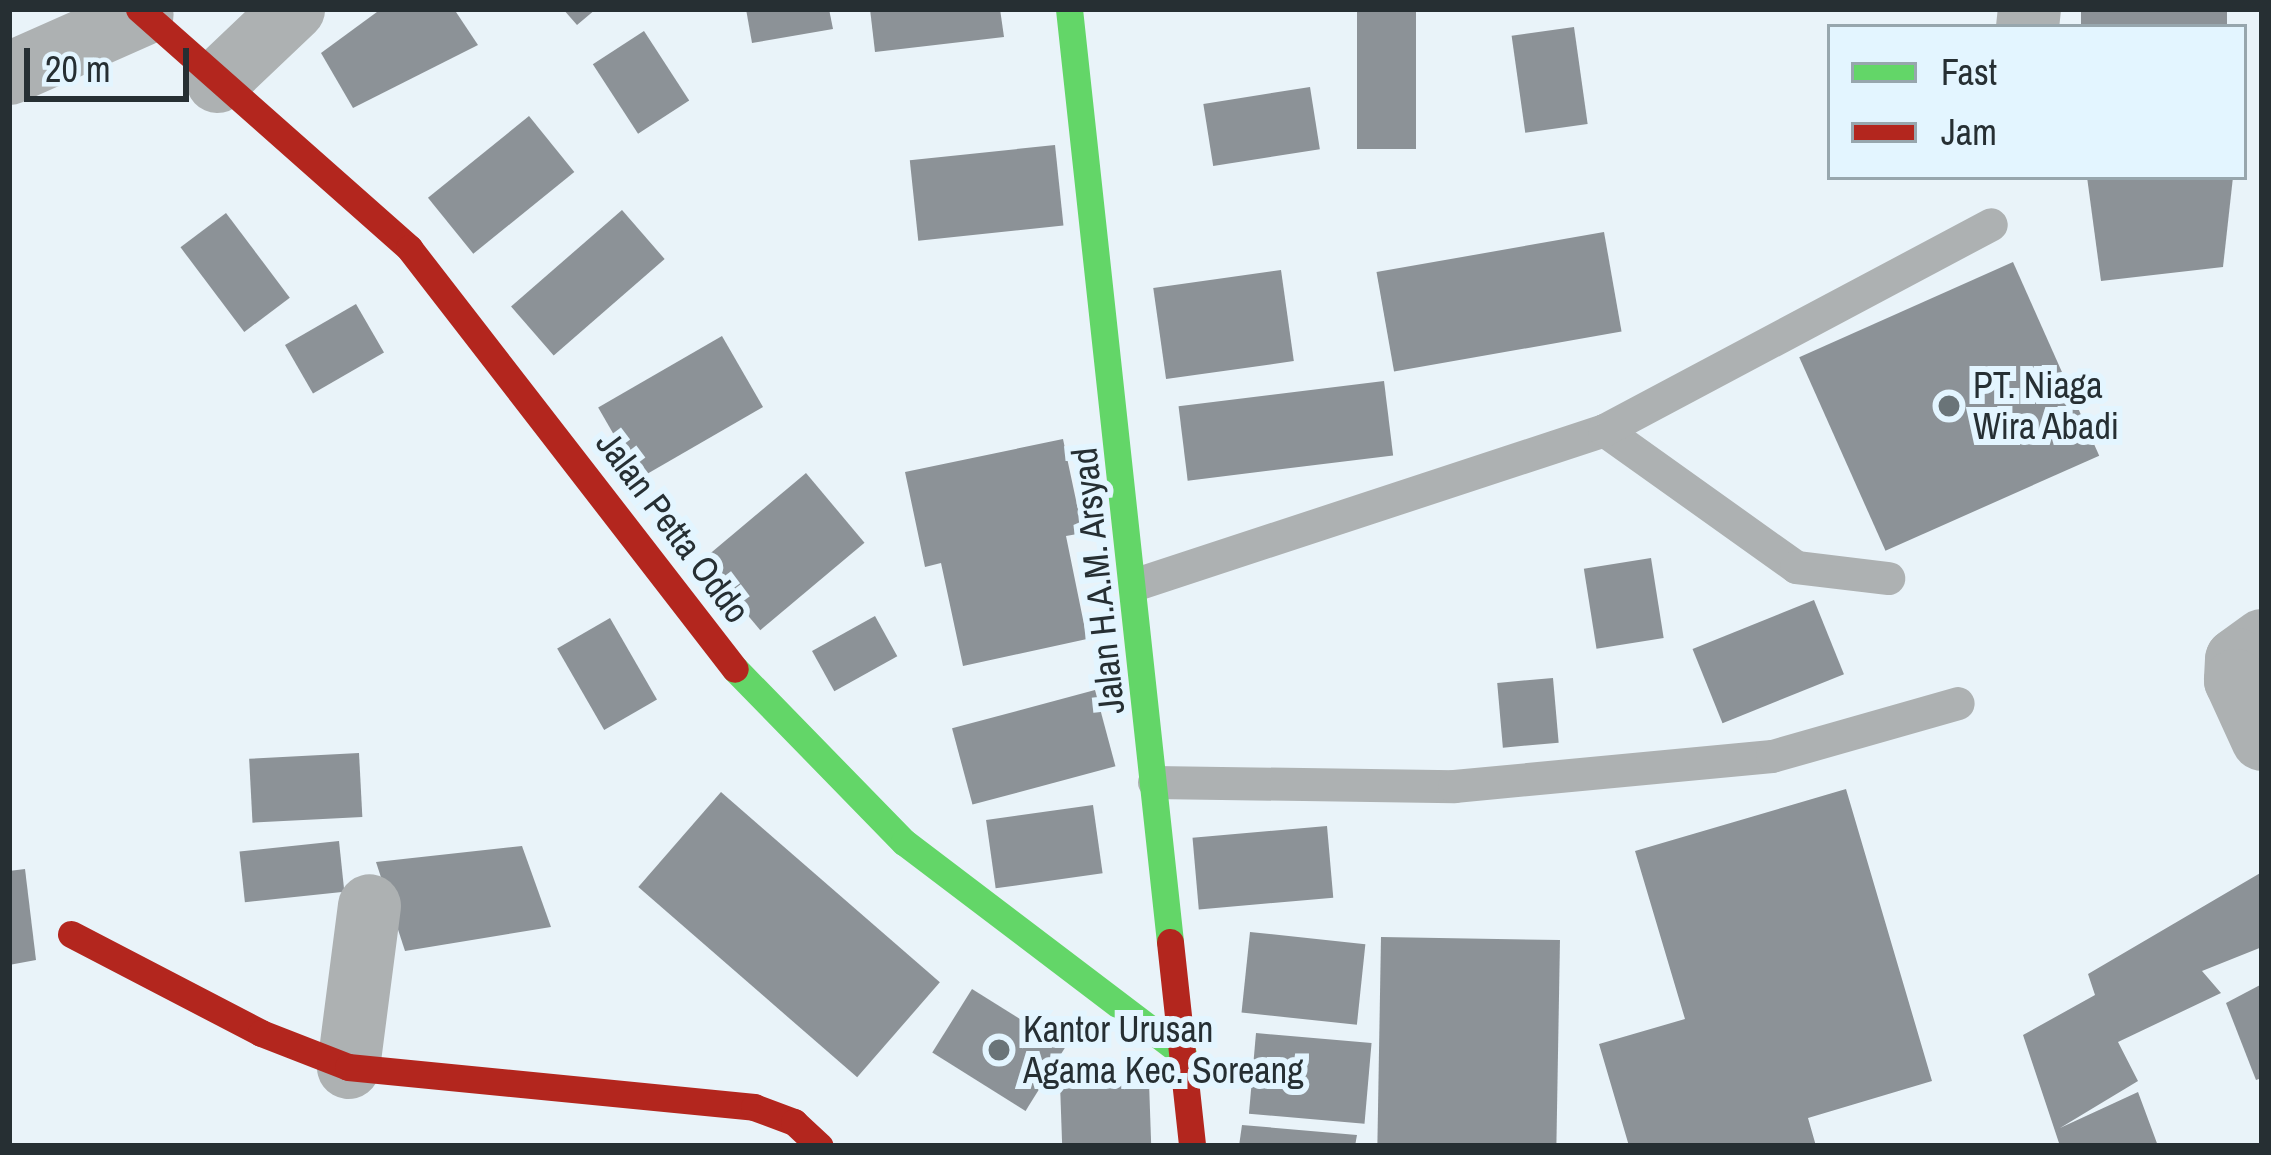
<!DOCTYPE html>
<html>
<head>
<meta charset="utf-8">
<style>
	body { margin:0 }
	#map { position:relative; width:2271px; height:1155px; overflow:hidden; background:#e9f3f9; font-family:"Archivo Narrow",sans-serif }
	div>[style] { position:absolute }
	[style*='--x'] { left:calc(var(--x)*1px); top:calc(var(--y)*1px); width:calc(var(--w)*1px); rotate:calc(var(--a)*1deg) }
	.building>* { inset:0; background:#8c9297; transform-origin:0 0 }
	.lane>* { height:33px; margin:-16.5px; padding:0 16.5px; transform-origin:16.5px; border-radius:16.5px; background:#adb1b2 }
	.street>* { height:63px; margin:-31.5px; padding:0 31.5px; transform-origin:31.5px; border-radius:31.5px; background:#adb1b2 }
	.fast>* { height:27px; margin:-13.5px; padding:0 13.5px; transform-origin:13.5px; border-radius:13.5px; background:#63d668 }
	.jam>* { height:27px; margin:-13.5px; padding:0 13.5px; transform-origin:13.5px; border-radius:13.5px; background:#b3261e }
	.dots>* { width:33px; height:33px; translate:-50% -50%; box-sizing:border-box; border:6px solid #e3f5ff; border-radius:50% }
	span { translate:-50% -50%; white-space:nowrap; text-align:center; line-height:1.15; -webkit-text-stroke:12px #e3f5ff; paint-order:stroke }
	.poi-label { font-size:36px; color:#262f33 }
	.left { translate:0 -50%; text-align:left }
	.street-label { font-size:36px; color:#262f33 }
	.frame { position:absolute; inset:0; border:12px solid #262f33; pointer-events:none }
	.legend { position:absolute; left:1827px; top:24px; width:420px; height:156px; box-sizing:border-box; background:#e3f5ff; border:3px solid #97a6ad; margin:0; padding:15px 21px; list-style:none; font-size:36px; color:#262f33 }
	.legend li { display:flex; align-items:center; gap:24px; height:60px }
	.legend b { width:60px; border:3px solid #97a6ad }
	.scale { position:absolute; left:24px; top:48px; width:165px; height:54px; box-sizing:border-box; border:6px solid #262f33; border-top:0; padding-left:15px; font-size:36px; line-height:42px; white-space:nowrap; color:#262f33; -webkit-text-stroke:9px #e3f5ff; paint-order:stroke }
</style>
</head>
<body>
<div id="map">
	<div class="building">
		<div style="clip-path:polygon(381px 9px,454px 9px,478px 45px,353px 108px,321px 53px)"></div>
		<div style="clip-path:polygon(563px 9px,596px 9px,577px 25px)"></div>
		<div style="clip-path:polygon(746px 9px,829px 9px,833px 29px,752px 43px)"></div>
		<div style="clip-path:polygon(870px 9px,1000px 9px,1004px 37px,875px 52px)"></div>
		<div style="left:1357px;top:9px;width:59px;height:140px"></div>
		<div style="left:2081px;top:9px;width:146px;height:18px"></div>
		<div style="left:1574px;top:27px;width:98px;height:63px;rotate:82deg"></div>
		<div style="left:644px;top:31px;width:83px;height:61px;rotate:57deg"></div>
		<div style="left:1310px;top:87px;width:63px;height:108px;rotate:81deg"></div>
		<div style="left:529px;top:116px;width:72px;height:130px;rotate:51deg"></div>
		<div style="left:1055px;top:145px;width:81px;height:146px;rotate:84deg"></div>
		<div style="clip-path:polygon(2087px 177px,2233px 177px,2223px 267px,2101px 281px)"></div>
		<div style="left:622px;top:210px;width:65px;height:147px;rotate:49deg"></div>
		<div style="left:226px;top:213px;width:106px;height:57px;rotate:53deg"></div>
		<div style="left:1604px;top:232px;width:101px;height:231px;rotate:80deg"></div>
		<div style="left:2013px;top:262px;width:212px;height:234px;rotate:66deg"></div>
		<div style="left:1281px;top:270px;width:92px;height:129px;rotate:82deg"></div>
		<div style="left:356px;top:304px;width:56px;height:82px;rotate:60deg"></div>
		<div style="left:722px;top:336px;width:82px;height:143px;rotate:60deg"></div>
		<div style="left:1384px;top:381px;width:75px;height:207px;rotate:83deg"></div>
		<div style="clip-path:polygon(1063px 439px,1083px 533px,1066px 536px,1087px 639px,963px 666px,941px 563px,925px 567px,905px 472px)"></div>
		<div style="left:806px;top:473px;width:91px;height:136px;rotate:50deg"></div>
		<div style="left:1651px;top:558px;width:81px;height:68px;rotate:81deg"></div>
		<div style="left:1814px;top:600px;width:80px;height:131px;rotate:68deg"></div>
		<div style="left:875px;top:616px;width:46px;height:72px;rotate:61deg"></div>
		<div style="left:610px;top:618px;width:94px;height:61px;rotate:60deg"></div>
		<div style="left:1553px;top:678px;width:65px;height:56px;rotate:85deg"></div>
		<div style="left:1095px;top:690px;width:79px;height:148px;rotate:75deg"></div>
		<div style="left:359px;top:753px;width:64px;height:110px;rotate:87deg"></div>
		<div style="clip-path:polygon(1846px 789px,1932px 1081px,1808px 1118px,1816px 1146px,1629px 1146px,1599px 1044px,1685px 1019px,1635px 851px)"></div>
		<div style="left:721px;top:792px;width:290px;height:126px;rotate:41deg"></div>
		<div style="left:1093px;top:805px;width:69px;height:108px;rotate:82deg"></div>
		<div style="left:1327px;top:826px;width:72px;height:135px;rotate:85deg"></div>
		<div style="left:339px;top:841px;width:51px;height:100px;rotate:84deg"></div>
		<div style="clip-path:polygon(522px 846px,551px 927px,405px 951px,376px 862px)"></div>
		<div style="clip-path:polygon(25px 869px,36px 960px,9px 965px,9px 871px)"></div>
		<div style="clip-path:polygon(2262px 872px,2262px 947px,2202px 971px,2221px 993px,2118px 1042px,2138px 1081px,2060px 1128px,2138px 1092px,2158px 1146px,2060px 1146px,2023px 1035px,2095px 995px,2088px 974px)"></div>
		<div style="left:1250px;top:932px;width:116px;height:81px;rotate:6deg"></div>
		<div style="left:1381px;top:937px;width:179px;height:209px;rotate:1deg"></div>
		<div style="clip-path:polygon(2262px 984px,2262px 1078px,2256px 1080px,2226px 1003px)"></div>
		<div style="left:972px;top:989px;width:110px;height:75px;rotate:32deg"></div>
		<div style="left:1256px;top:1033px;width:116px;height:81px;rotate:5deg"></div>
		<div style="left:1149px;top:1082px;width:64px;height:89px;rotate:88deg"></div>
		<div style="clip-path:polygon(1242px 1125px,1357px 1135px,1355px 1146px,1239px 1146px)"></div>
	</div>
	<div class="lane">
		<div style="--x:1604;--y:430;--w:236;--a:35.5"></div>
		<div style="--x:1796;--y:567;--w:93;--a:6.8"></div>
		<div style="--x:1136;--y:584;--w:493;--a:-18.2"></div>
		<div style="--x:1604;--y:430;--w:438;--a:-28"></div>
		<div style="--x:1154;--y:782;--w:300;--a:0.8"></div>
		<div style="--x:1454;--y:786;--w:319;--a:-5.4"></div>
		<div style="--x:1772;--y:756;--w:193;--a:-15.9"></div>
	</div>
	<div class="street">
		<div style="--x:2027;--y:27;--w:18;--a:-84"></div>
		<div style="--x:9;--y:73;--w:145;--a:-23.9"></div>
		<div style="--x:217;--y:81;--w:105;--a:-43.5"></div>
		<div style="--x:2262;--y:640;--w:32;--a:144"></div>
		<div style="--x:2236;--y:659;--w:21;--a:93"></div>
		<div style="--x:2235;--y:680;--w:65;--a:65.4"></div>
		<div style="--x:348;--y:1067;--w:163;--a:-82.6"></div>
	</div>
	<div class="fast">
		<div style="--x:1069;--y:9;--w:938;--a:83.82"></div>
		<div style="--x:735;--y:669;--w:242;--a:45.7"></div>
		<div style="--x:904;--y:842;--w:350;--a:37.2"></div>
	</div>
	<div class="jam">
		<div style="--x:139;--y:9;--w:361;--a:41.5"></div>
		<div style="--x:409;--y:248;--w:532;--a:52.25"></div>
		<div style="--x:71;--y:934;--w:214;--a:27.5"></div>
		<div style="--x:261;--y:1033;--w:93;--a:21.3"></div>
		<div style="--x:348;--y:1067;--w:408;--a:5.6"></div>
		<div style="--x:754;--y:1107;--w:43;--a:20.6"></div>
		<div style="--x:794;--y:1122;--w:35;--a:43"></div>
		<div style="--x:1170;--y:942;--w:205;--a:83.8"></div>
	</div>
	<div class="dots">
		<div style="left:1949px;top:406px;background:#6a7478"></div>
		<div style="left:999px;top:1050px;background:#6a7478"></div>
	</div>
	<div class="poi-label">
		<span class="left" style="left:1973px;top:406px">PT. Niaga<br>Wira Abadi</span>
		<span class="left" style="left:1023px;top:1050px">Kantor Urusan<br>Agama Kec. Soreang</span>
	</div>
	<div class="street-label">
		<span style="left:673px;top:527px;rotate:53deg">Jalan Petta Oddo</span>
		<span style="left:1098px;top:581px;rotate:-96deg">Jalan H.A.M. Arsyad</span>
	</div>
	<div class="frame"></div>
	<ul class="legend">
	<li><b style="height:15px;background:#63d668"></b>Fast</li>
	<li><b style="height:15px;background:#b3261e"></b>Jam</li>
	</ul>
	<div class="scale">20 m</div>
</div>
</body>
</html>
